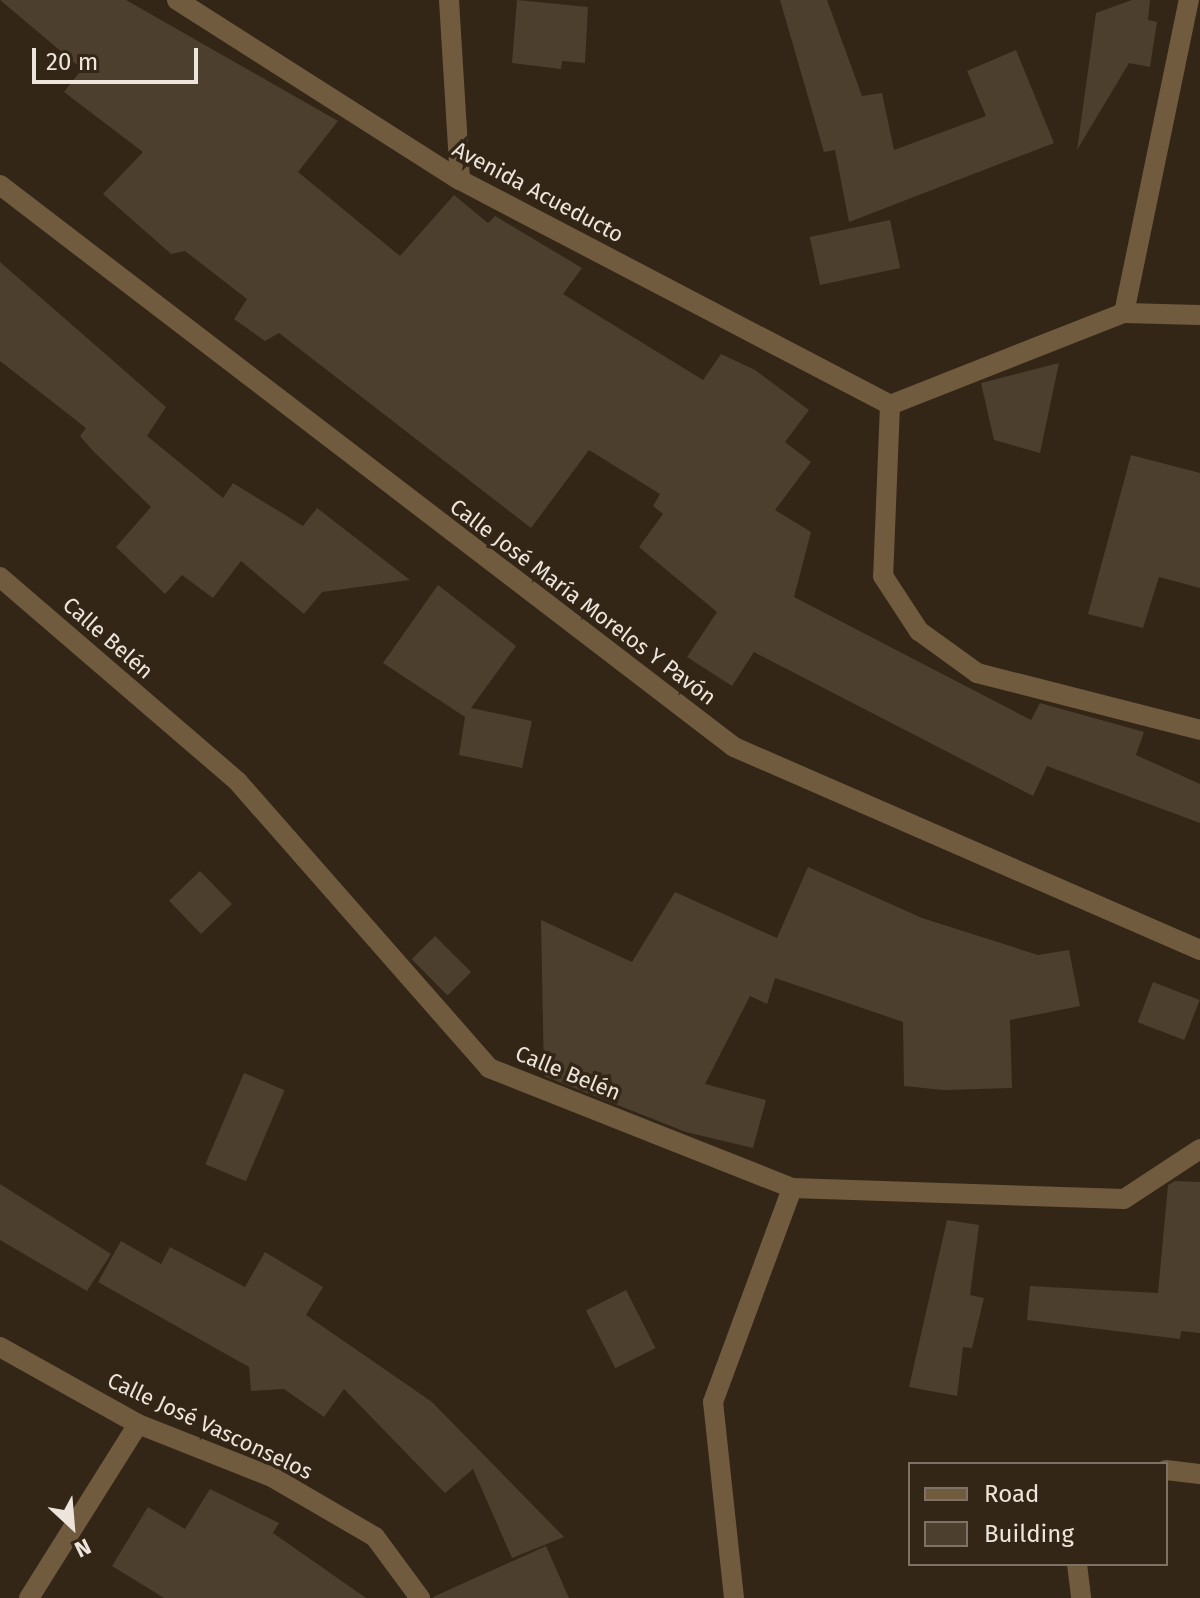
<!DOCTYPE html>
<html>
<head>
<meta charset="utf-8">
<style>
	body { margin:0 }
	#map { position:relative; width:1200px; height:1598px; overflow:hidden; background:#332616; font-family:"Fira Sans",sans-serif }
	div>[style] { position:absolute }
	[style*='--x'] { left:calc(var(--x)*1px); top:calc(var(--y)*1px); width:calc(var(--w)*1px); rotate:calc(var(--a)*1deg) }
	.building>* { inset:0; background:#4d3f2e; transform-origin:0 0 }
	.service>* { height:20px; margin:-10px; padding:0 10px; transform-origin:10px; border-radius:10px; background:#715b3f }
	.minor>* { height:20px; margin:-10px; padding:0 10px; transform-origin:10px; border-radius:10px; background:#715b3f }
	span { translate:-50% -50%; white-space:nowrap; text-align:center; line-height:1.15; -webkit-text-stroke:7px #332616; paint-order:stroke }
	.street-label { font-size:22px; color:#ede5db }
	.legend { position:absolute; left:908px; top:1462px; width:260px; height:104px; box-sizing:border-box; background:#332616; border:2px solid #7d7265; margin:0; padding:10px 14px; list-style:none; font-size:24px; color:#ede5db }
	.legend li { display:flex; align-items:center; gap:16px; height:40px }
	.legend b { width:40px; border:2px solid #7d7265 }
	.north { position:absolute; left:32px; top:1486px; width:80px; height:80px; -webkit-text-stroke:6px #332616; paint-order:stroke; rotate:154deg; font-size:22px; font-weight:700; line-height:32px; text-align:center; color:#ede5db }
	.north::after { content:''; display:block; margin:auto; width:28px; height:36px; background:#ede5db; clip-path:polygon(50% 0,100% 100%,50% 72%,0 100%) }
	.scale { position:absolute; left:32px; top:48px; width:166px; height:36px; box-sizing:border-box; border:4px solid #ede5db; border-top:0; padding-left:10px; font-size:24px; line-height:28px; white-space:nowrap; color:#ede5db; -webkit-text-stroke:6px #332616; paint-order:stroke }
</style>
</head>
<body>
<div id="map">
	<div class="building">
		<div style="clip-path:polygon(0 0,126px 0,338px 121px,298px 172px,400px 256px,454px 195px,488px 223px,495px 216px,582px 268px,563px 294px,703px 380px,721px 354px,755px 370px,809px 410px,785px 442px,811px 462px,775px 510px,811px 532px,794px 597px,1031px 720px,1040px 703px,1144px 732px,1136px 755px,1200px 784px,1200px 823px,1047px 766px,1033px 796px,754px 652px,732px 686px,687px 657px,717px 612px,639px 547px,663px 514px,653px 506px,660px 494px,589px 450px,531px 528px,279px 333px,265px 341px,234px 319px,247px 299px,185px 251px,171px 254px,103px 194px,143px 152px,64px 92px,82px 69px)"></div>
		<div style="clip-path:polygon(517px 0,588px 7px,585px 63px,562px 61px,561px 69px,512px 63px)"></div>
		<div style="clip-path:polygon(780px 0,827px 0,862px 96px,882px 93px,894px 150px,986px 116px,967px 71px,1016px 50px,1054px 143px,849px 222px,835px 150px,824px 152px)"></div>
		<div style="clip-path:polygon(1132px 0,1150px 0,1148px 20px,1157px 22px,1150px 67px,1129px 63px,1077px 150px,1096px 13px)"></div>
		<div style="left:890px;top:220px;width:49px;height:82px;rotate:78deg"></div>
		<div style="clip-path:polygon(0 262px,166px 407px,147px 436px,223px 498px,233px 483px,303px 526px,317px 508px,410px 580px,322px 592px,304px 614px,241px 561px,213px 598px,182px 575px,165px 594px,116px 547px,151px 507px,94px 452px,80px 436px,86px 428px,0 361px)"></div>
		<div style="clip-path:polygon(1059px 363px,1040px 453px,994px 440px,981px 383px)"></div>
		<div style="clip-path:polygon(1131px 455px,1200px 473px,1200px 588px,1159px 577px,1143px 628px,1088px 614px)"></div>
		<div style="clip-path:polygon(438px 585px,516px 646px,471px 708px,532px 721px,522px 768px,459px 755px,465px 717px,383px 663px)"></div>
		<div style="clip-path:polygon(808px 867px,922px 918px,1038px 955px,1069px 950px,1080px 1006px,1010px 1020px,1012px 1088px,943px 1090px,904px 1086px,903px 1022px,775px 978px,767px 1004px,750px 996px,705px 1084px,766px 1100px,753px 1148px,686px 1132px,544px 1076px,541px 920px,632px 962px,675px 892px,777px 938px)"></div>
		<div style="left:200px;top:871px;width:46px;height:43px;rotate:46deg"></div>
		<div style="left:435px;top:936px;width:51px;height:33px;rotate:45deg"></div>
		<div style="left:1153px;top:982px;width:50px;height:43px;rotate:21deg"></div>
		<div style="left:244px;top:1073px;width:44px;height:99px;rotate:23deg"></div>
		<div style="clip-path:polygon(1175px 1181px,1200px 1182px,1200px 1333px,1181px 1331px,1180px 1339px,1027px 1320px,1030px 1286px,1158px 1293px,1168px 1185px)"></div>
		<div style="clip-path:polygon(0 1184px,111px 1254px,87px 1291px,0 1240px)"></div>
		<div style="clip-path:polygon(947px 1220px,979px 1225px,970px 1295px,984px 1298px,972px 1348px,963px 1347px,957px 1396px,909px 1387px)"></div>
		<div style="clip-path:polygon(121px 1241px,161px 1264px,170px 1247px,245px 1287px,265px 1252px,323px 1287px,306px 1315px,432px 1402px,564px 1537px,512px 1558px,473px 1469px,445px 1493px,344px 1389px,324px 1417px,284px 1389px,251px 1391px,249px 1367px,98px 1282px)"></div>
		<div style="left:626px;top:1290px;width:65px;height:45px;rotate:63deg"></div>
		<div style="clip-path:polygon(210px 1489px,279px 1523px,273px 1533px,366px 1598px,164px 1598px,112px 1566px,148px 1507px,185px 1529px)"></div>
		<div style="clip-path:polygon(546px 1546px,569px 1598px,433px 1598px,433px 1597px)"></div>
	</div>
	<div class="service">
		<div style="--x:449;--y:0;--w:180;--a:86.5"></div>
	</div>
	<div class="minor">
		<div style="--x:177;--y:0;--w:335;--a:32.5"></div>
		<div style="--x:460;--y:180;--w:485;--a:27.6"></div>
		<div style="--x:0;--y:185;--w:924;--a:37.44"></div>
		<div style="--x:734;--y:747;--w:508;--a:23.54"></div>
		<div style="--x:1124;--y:313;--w:320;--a:-78.3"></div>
		<div style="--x:890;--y:405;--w:171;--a:92.3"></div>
		<div style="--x:883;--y:576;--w:66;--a:56.8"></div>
		<div style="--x:919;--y:631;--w:72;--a:35.9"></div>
		<div style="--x:977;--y:673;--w:230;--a:14.3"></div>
		<div style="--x:890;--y:405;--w:251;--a:-21.5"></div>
		<div style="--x:1124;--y:313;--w:76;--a:1.5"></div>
		<div style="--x:0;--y:577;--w:314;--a:40.7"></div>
		<div style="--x:238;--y:782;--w:381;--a:48.7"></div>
		<div style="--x:489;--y:1068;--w:326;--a:21.6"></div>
		<div style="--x:792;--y:1188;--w:332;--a:1.9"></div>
		<div style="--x:1124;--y:1199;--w:91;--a:-33.3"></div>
		<div style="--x:0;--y:1347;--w:158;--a:29.2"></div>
		<div style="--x:138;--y:1424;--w:144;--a:21.6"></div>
		<div style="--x:272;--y:1477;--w:119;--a:30.2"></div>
		<div style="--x:375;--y:1537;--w:76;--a:53.6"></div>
		<div style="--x:1166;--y:1470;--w:34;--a:7"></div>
		<div style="--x:1077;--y:1564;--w:34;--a:83"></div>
		<div style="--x:29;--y:1598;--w:205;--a:-57.9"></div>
		<div style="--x:734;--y:1598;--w:197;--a:-96.1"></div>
		<div style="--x:713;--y:1402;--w:228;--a:-69.7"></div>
	</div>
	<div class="street-label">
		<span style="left:538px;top:192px;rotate:28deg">Avenida Acueducto</span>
		<span style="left:583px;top:602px;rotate:37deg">Calle José María Morelos Y Pavón</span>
		<span style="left:108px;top:638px;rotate:41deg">Calle Belén</span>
		<span style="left:568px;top:1073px;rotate:22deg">Calle Belén</span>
		<span style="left:210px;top:1426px;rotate:25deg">Calle José Vasconselos</span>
	</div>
	<ul class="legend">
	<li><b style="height:10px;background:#715b3f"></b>Road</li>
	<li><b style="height:22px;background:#4d3f2e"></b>Building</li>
	</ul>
	<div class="north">N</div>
	<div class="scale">20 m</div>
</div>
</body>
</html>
